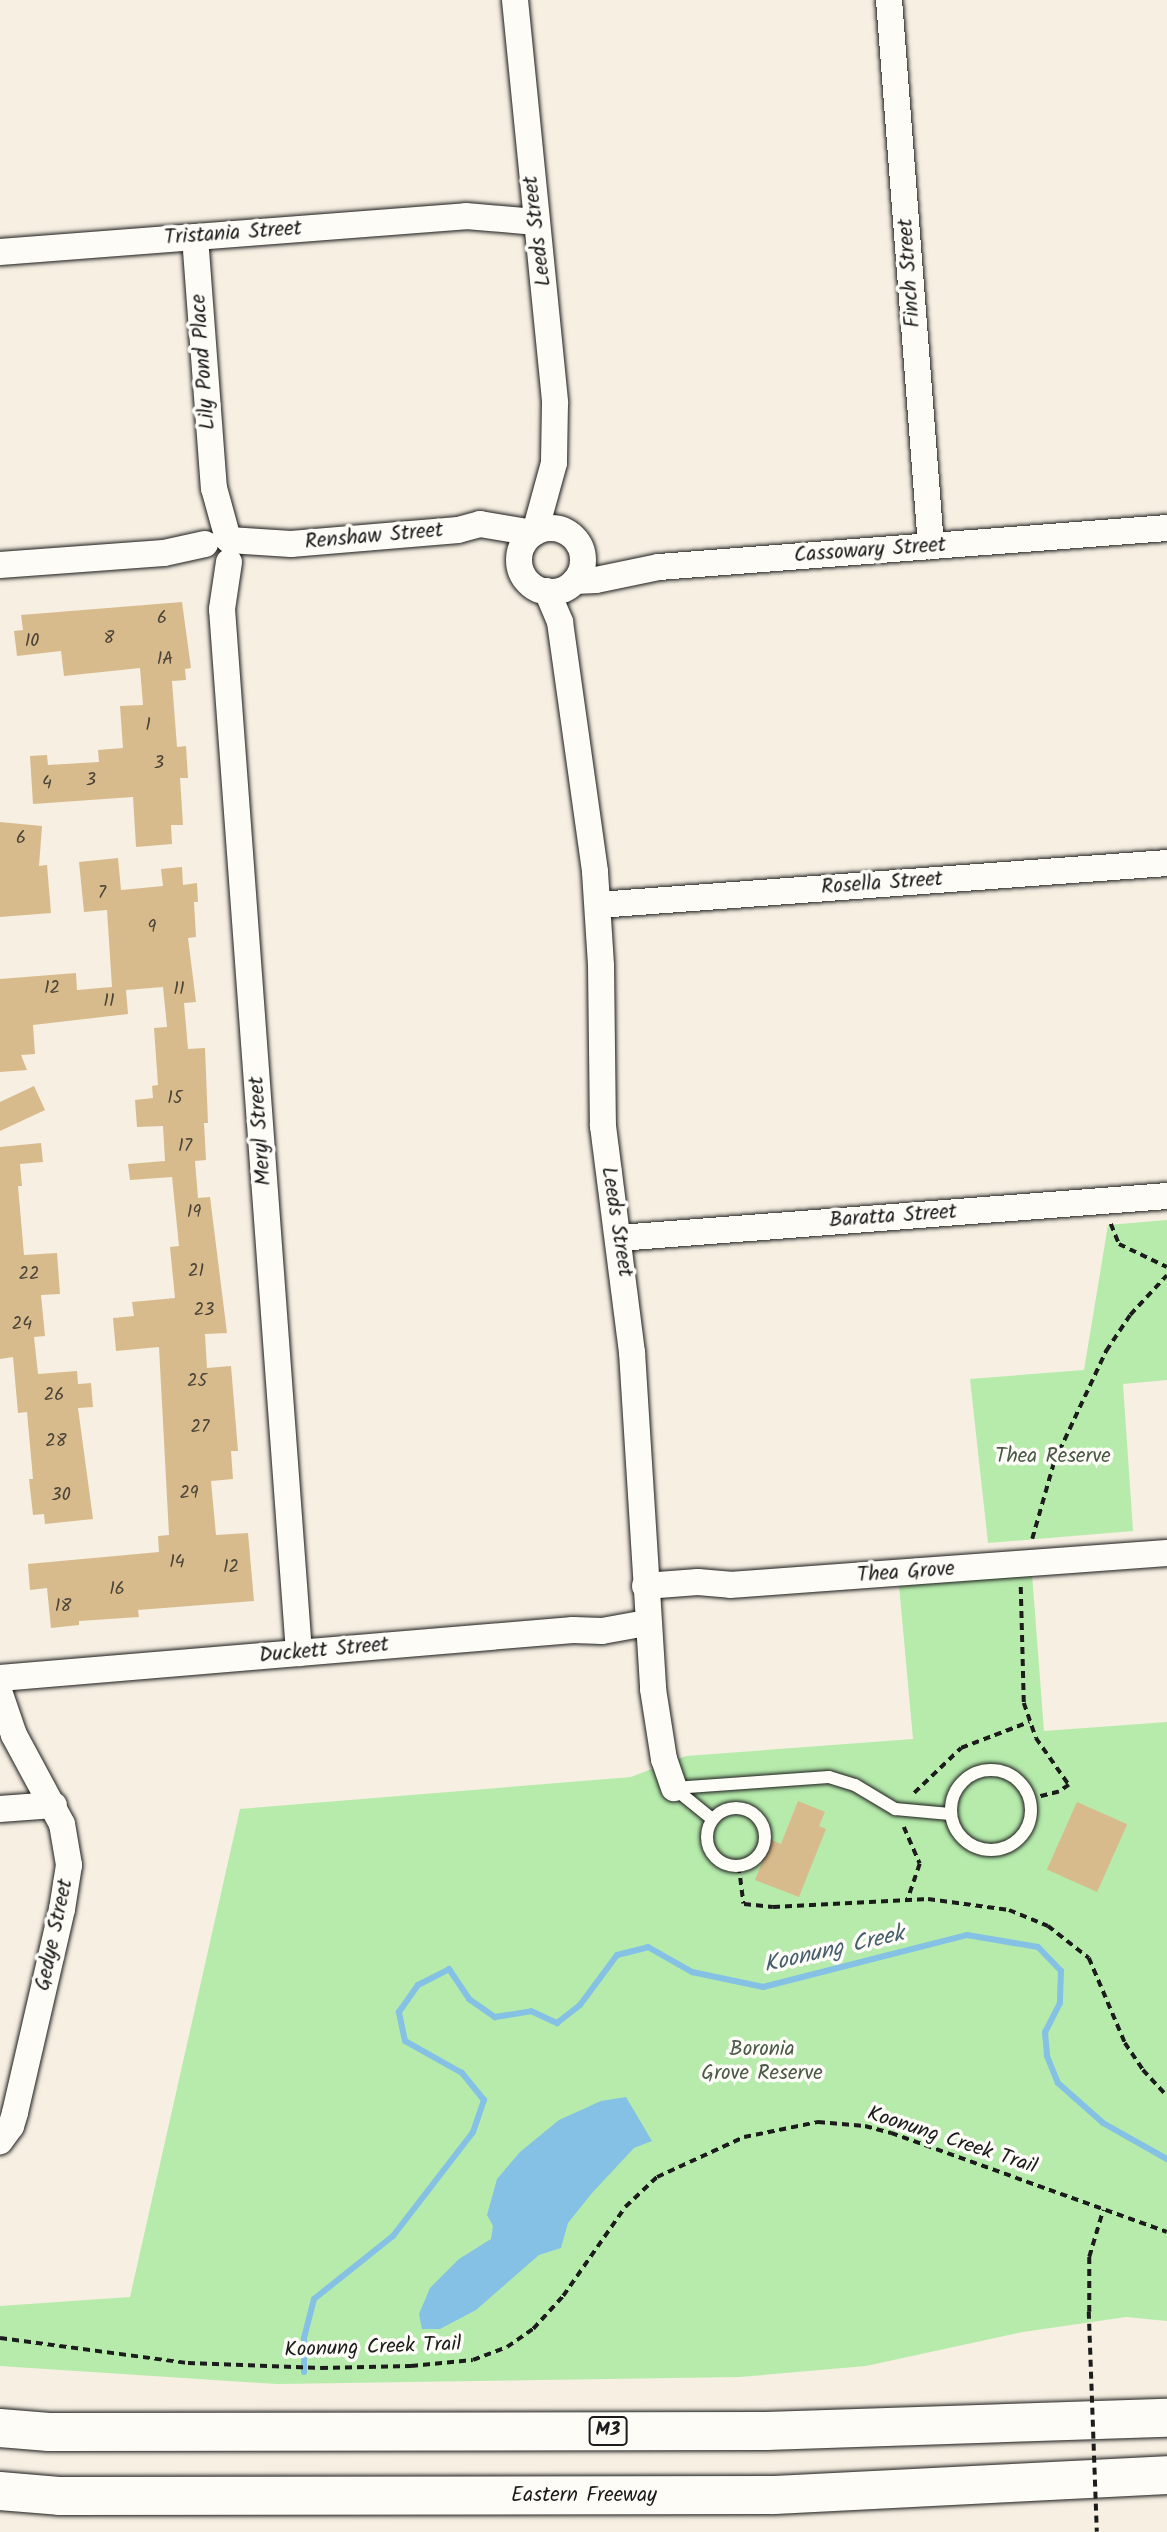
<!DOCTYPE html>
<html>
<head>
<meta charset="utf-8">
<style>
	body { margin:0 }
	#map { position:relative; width:1167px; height:2532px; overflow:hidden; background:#f6efe2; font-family:Kalam,sans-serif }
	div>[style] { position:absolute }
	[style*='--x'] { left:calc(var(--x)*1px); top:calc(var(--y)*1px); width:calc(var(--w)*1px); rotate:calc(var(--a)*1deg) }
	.green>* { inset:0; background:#b6ebac }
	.water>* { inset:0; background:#84c1e4 }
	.stream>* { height:6px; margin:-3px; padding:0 3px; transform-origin:3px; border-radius:3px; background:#84c1e4 }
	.building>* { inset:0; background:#d8bb8c; transform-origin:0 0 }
	.path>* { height:3.5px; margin-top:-1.75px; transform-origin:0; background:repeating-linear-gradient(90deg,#1c1c1c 0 7px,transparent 0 12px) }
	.roads { filter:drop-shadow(0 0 2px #1c1c1c) drop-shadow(0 0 2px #1c1c1c) }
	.service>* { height:12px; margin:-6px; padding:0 6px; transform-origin:6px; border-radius:6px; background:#fdfcf7 }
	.service>.ring { margin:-6px; padding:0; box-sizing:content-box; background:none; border:12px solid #fdfcf7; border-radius:50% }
	.minor>* { height:26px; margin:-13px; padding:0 13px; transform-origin:13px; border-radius:13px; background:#fdfcf7 }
	.minor>.ring { margin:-13px; padding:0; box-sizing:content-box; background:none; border:26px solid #fdfcf7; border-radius:50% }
	.motorway>* { height:38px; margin:-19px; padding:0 19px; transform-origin:19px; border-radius:19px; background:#fdfcf7 }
	.path-bridge>* { height:3.5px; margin-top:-1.75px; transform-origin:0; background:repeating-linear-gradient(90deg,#1c1c1c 0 7px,transparent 0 12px) }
	span { translate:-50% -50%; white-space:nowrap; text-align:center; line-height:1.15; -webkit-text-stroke:7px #fdfcf7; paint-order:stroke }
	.number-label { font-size:18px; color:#4b4438 }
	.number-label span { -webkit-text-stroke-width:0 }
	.shield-label span { padding:2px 5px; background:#fdfcf7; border:2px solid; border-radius:5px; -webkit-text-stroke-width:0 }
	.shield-label { font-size:19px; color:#1c1c1c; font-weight:700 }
	.street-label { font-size:21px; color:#1c1c1c }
	.park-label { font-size:21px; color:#4a5a47 }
	.water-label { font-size:23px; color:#465e6c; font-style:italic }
</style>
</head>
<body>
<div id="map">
	<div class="green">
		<div style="clip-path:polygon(1167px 1220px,1167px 1380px,1123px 1384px,1133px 1531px,988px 1543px,970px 1379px,1084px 1370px,1108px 1225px)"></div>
		<div style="clip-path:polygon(1032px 1574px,1044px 1731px,1167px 1722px,1167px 2321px,1126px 2317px,1023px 2332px,866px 2366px,740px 2377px,277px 2384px,0 2366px,0 2306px,130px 2297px,240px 1809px,631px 1777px,686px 1756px,913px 1739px,899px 1585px)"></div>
	</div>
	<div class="water">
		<div style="clip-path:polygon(626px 2097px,652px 2141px,634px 2148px,592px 2193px,568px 2223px,561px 2248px,539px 2255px,476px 2310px,440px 2329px,422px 2329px,419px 2314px,430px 2288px,459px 2259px,491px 2239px,493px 2226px,487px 2215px,497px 2179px,520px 2152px,559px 2120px,601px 2101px)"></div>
	</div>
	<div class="stream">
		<div style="--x:304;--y:2372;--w:34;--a:-90"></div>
		<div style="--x:304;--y:2338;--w:40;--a:-75.6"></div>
		<div style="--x:314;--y:2299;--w:101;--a:-38.6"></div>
		<div style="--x:393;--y:2236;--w:131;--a:-52.4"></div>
		<div style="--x:473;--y:2132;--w:34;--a:-71"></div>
		<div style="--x:484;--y:2100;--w:35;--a:-129"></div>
		<div style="--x:462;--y:2073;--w:65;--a:-150.7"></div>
		<div style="--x:405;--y:2041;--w:30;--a:-102"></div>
		<div style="--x:399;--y:2012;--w:33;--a:-55"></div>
		<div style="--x:418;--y:1985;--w:35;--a:-27"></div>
		<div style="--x:449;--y:1969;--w:36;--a:56"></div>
		<div style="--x:469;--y:1999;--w:32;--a:35"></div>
		<div style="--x:495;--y:2017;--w:36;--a:-9"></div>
		<div style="--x:531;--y:2011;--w:29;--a:25"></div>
		<div style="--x:557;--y:2023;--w:29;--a:-38"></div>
		<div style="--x:580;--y:2005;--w:62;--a:-53.5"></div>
		<div style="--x:617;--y:1955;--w:32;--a:-14"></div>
		<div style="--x:648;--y:1947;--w:51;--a:29.6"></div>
		<div style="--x:692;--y:1972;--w:73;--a:11.9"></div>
		<div style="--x:763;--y:1987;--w:211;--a:-14.3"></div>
		<div style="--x:967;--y:1935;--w:72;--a:9.6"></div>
		<div style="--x:1038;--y:1947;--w:33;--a:46"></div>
		<div style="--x:1061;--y:1971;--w:32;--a:92"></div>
		<div style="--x:1060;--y:2003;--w:33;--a:117"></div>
		<div style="--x:1045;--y:2032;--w:24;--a:85"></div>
		<div style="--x:1047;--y:2056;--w:29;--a:68"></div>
		<div style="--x:1058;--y:2083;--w:60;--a:41.6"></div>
		<div style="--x:1103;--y:2123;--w:73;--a:29.4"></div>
	</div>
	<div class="building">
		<div style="clip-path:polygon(182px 602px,191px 668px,185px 669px,186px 680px,172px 681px,177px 747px,186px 746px,188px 778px,180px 778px,183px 825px,171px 825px,172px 844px,136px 847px,133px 797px,33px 804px,30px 756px,47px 755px,48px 765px,99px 762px,98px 750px,123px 748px,120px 706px,143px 705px,140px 668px,64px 676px,61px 651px,17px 656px,14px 631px,23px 630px,21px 615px)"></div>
		<div style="clip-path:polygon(0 822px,42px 826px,39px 866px,47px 865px,51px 913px,0 917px)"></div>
		<div style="clip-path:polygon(118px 858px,121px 890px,163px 886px,161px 869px,182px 867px,183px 885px,197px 883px,198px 902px,194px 902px,196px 937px,188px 938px,196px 1002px,184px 1003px,188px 1049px,205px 1048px,208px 1123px,204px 1123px,206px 1160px,195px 1161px,198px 1198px,210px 1197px,227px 1333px,205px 1334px,207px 1368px,231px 1366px,238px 1451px,231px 1451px,233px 1479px,211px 1481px,216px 1535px,248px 1533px,254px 1601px,138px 1610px,139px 1617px,79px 1621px,79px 1625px,51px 1628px,47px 1588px,30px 1590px,28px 1564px,159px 1552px,158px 1536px,169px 1535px,159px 1347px,116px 1351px,113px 1318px,134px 1316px,132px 1302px,175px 1298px,170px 1247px,179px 1246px,172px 1177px,130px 1180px,128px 1164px,165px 1161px,163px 1126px,137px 1127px,135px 1100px,153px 1098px,152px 1086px,158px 1085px,154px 1028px,167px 1027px,163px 987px,126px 990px,128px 1014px,33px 1025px,35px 1054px,21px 1055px,27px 1070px,0 1072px,0 979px,76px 973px,77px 990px,112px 987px,107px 910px,84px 912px,79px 862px)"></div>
		<div style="clip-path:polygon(34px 1086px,45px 1110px,0 1131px,0 1102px)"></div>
		<div style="clip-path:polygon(41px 1143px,43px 1162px,20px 1164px,22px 1186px,18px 1186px,24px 1255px,57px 1253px,60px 1294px,41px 1295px,45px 1336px,34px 1337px,38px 1374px,77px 1371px,78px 1384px,91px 1383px,93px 1407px,78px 1408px,93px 1519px,45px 1524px,44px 1514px,33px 1515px,29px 1479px,33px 1479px,27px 1412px,18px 1413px,13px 1357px,0 1359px,0 1147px)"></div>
		<div style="clip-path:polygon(798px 1801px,825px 1812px,819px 1826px,826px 1829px,799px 1897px,755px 1880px,771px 1840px,781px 1844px)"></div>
		<div style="left:1077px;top:1802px;width:55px;height:74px;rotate:24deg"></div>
	</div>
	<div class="path">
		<div style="--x:1111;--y:1224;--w:22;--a:68"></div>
		<div style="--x:1119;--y:1244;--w:53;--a:25.6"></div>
		<div style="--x:1032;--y:1539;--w:80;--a:-74.1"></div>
		<div style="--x:1054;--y:1462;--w:123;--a:-64.9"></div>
		<div style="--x:1106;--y:1351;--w:43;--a:-56.3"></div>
		<div style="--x:1130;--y:1315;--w:54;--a:-47.2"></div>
		<div style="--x:1021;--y:1587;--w:116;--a:88.5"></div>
		<div style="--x:1024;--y:1703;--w:37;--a:71"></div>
		<div style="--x:1036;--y:1738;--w:57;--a:54.9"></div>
		<div style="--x:1069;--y:1785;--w:12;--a:145"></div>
		<div style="--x:1059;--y:1792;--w:30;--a:166"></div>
		<div style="--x:914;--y:1793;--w:65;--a:-43.8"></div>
		<div style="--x:961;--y:1748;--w:73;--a:-20.9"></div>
		<div style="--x:904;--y:1827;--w:40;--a:66.6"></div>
		<div style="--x:920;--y:1864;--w:37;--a:109"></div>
		<div style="--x:739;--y:1866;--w:38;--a:83"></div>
		<div style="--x:744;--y:1904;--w:29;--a:6"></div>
		<div style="--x:773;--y:1907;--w:155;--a:-3"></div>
		<div style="--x:928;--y:1899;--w:82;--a:7.7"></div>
		<div style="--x:1009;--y:1910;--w:42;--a:22.3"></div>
		<div style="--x:1048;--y:1926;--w:52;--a:38"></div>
		<div style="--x:1089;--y:1958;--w:92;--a:67"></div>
		<div style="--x:1125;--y:2043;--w:32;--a:56"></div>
		<div style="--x:1143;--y:2070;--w:35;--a:47"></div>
		<div style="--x:1089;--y:2312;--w:55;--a:-90"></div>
		<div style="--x:1089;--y:2257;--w:49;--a:-73.4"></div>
		<div style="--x:0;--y:2338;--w:190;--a:7.6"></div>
		<div style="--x:188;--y:2363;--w:133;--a:2.2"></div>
		<div style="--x:321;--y:2368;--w:90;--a:-1.3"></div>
		<div style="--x:411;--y:2366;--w:62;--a:-5.5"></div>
		<div style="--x:473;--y:2360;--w:36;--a:-21"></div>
		<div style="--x:507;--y:2347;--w:32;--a:-35"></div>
		<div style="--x:533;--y:2329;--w:45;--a:-47.7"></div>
		<div style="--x:563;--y:2296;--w:108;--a:-55.1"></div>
		<div style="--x:625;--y:2207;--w:44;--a:-43.2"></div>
		<div style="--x:657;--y:2177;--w:96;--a:-24.7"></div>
		<div style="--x:744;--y:2137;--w:76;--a:-11.5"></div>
		<div style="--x:818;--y:2122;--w:47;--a:4.9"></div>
		<div style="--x:865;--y:2126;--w:27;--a:15"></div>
		<div style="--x:891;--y:2133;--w:293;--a:19.7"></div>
	</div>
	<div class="roads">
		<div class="service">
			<div class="ring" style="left:951px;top:1770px;width:68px;height:68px"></div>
			<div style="--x:674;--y:1788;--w:155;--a:-4.1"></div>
			<div style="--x:829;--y:1777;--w:27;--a:17"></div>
			<div style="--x:855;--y:1785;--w:47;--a:31"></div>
			<div style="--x:895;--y:1809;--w:55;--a:5.2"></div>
			<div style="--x:674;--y:1788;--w:49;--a:39.2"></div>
			<div class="ring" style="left:707px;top:1808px;width:46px;height:46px"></div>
		</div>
		<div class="minor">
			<div style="--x:515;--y:0;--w:405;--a:84.3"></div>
			<div style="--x:555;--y:403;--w:60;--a:91"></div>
			<div style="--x:554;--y:463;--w:72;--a:105.4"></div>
			<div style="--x:889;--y:0;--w:548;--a:85.6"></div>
			<div style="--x:195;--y:237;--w:252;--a:85.7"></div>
			<div style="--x:214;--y:488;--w:53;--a:74.6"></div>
			<div style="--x:0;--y:252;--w:467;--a:-4.4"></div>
			<div style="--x:466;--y:216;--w:70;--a:4.9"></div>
			<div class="ring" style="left:519px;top:528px;width:38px;height:38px"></div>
			<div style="--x:229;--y:540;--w:62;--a:3.7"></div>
			<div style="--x:291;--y:544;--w:168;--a:-4.8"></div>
			<div style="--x:458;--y:530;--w:23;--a:-15"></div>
			<div style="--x:480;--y:524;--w:54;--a:9.6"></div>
			<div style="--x:229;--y:562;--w:48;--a:98.5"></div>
			<div style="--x:222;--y:609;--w:1047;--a:85.78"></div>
			<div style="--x:0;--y:565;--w:164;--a:-4.2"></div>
			<div style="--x:164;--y:553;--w:42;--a:-12.4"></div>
			<div style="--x:575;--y:581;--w:21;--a:-3"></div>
			<div style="--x:596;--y:580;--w:64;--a:-11.7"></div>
			<div style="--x:659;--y:567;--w:509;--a:-4.39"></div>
			<div style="--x:547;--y:591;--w:34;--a:67"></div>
			<div style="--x:560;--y:622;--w:252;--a:82"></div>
			<div style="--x:595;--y:872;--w:94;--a:86.3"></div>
			<div style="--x:601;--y:966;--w:160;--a:89.3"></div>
			<div style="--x:603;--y:1126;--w:228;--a:82.7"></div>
			<div style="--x:632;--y:1352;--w:338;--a:86.4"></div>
			<div style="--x:653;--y:1689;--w:71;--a:81.1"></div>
			<div style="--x:664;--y:1759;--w:31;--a:71"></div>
			<div style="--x:598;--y:905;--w:571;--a:-4.22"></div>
			<div style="--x:619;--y:1238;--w:550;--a:-4.38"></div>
			<div style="--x:645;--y:1586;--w:53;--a:-4.3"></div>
			<div style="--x:698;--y:1582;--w:32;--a:5"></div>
			<div style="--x:730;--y:1585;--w:438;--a:-4.2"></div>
			<div style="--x:0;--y:1678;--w:575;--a:-4.79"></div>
			<div style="--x:573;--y:1630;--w:29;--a:2"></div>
			<div style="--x:602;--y:1631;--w:45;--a:-10.3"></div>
			<div style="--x:0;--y:1694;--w:43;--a:71.1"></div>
			<div style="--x:14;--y:1735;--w:101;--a:61.7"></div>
			<div style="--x:62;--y:1824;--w:42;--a:80.3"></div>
			<div style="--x:69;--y:1865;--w:45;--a:99"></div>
			<div style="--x:62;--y:1909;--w:209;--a:103"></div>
			<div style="--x:15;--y:2113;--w:14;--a:107"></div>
			<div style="--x:11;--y:2126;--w:19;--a:126"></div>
			<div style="--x:0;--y:1809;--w:54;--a:-4.2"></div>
		</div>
		<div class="motorway">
			<div style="--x:0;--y:2428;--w:49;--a:4.7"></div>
			<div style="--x:49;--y:2432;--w:717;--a:-0.08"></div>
			<div style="--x:766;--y:2431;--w:401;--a:-1.9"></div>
			<div style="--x:0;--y:2491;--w:59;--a:4.8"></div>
			<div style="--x:59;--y:2496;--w:715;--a:-0.08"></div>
			<div style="--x:774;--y:2495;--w:394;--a:-2.9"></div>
		</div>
	</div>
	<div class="path-bridge">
		<div style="--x:1089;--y:2312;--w:220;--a:87.9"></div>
	</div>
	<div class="number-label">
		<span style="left:162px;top:619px">6</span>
		<span style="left:109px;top:639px">8</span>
		<span style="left:32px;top:642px">10</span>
		<span style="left:165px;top:660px">1A</span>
		<span style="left:148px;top:726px">1</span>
		<span style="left:159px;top:764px">3</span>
		<span style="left:91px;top:781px">3</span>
		<span style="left:47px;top:784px">4</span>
		<span style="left:21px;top:839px">6</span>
		<span style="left:102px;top:894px">7</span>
		<span style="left:152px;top:928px">9</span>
		<span style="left:52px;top:989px">12</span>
		<span style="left:179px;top:990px">11</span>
		<span style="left:109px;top:1002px">11</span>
		<span style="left:175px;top:1099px">15</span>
		<span style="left:185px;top:1147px">17</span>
		<span style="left:194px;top:1213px">19</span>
		<span style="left:196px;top:1272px">21</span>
		<span style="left:29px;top:1275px">22</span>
		<span style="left:204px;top:1311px">23</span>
		<span style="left:22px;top:1325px">24</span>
		<span style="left:197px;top:1382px">25</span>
		<span style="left:54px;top:1396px">26</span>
		<span style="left:200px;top:1428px">27</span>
		<span style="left:56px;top:1442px">28</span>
		<span style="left:189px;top:1494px">29</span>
		<span style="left:61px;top:1496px">30</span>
		<span style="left:177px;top:1563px">14</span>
		<span style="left:231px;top:1568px">12</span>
		<span style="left:117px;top:1590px">16</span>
		<span style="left:63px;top:1607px">18</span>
	</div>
	<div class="shield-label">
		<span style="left:608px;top:2431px">M3</span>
	</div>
	<div class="street-label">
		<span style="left:538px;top:231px;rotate:-97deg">Leeds Street</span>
		<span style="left:233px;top:234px;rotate:-4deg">Tristania Street</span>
		<span style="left:910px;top:273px;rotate:-94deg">Finch Street</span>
		<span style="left:204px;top:362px;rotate:-94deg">Lily Pond Place</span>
		<span style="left:374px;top:537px;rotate:-5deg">Renshaw Street</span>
		<span style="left:870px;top:551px;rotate:-4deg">Cassowary Street</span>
		<span style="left:882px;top:884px;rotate:-4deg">Rosella Street</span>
		<span style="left:261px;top:1131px;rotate:-94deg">Meryl Street</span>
		<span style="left:893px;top:1217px;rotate:-4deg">Baratta Street</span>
		<span style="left:616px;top:1222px;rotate:81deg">Leeds Street</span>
		<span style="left:906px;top:1573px;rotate:-4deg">Thea Grove</span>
		<span style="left:324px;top:1651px;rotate:-5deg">Duckett Street</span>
		<span style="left:55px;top:1935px;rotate:-78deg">Gedye Street</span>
		<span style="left:952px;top:2141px;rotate:18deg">Koonung Creek Trail</span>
		<span style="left:373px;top:2348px;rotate:-2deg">Koonung Creek Trail</span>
		<span style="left:584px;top:2496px">Eastern Freeway</span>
	</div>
	<div class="park-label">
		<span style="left:1053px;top:1457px">Thea Reserve</span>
		<span style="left:762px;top:2062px">Boronia<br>Grove Reserve</span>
	</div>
	<div class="water-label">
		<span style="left:834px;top:1950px;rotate:-13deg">Koonung Creek</span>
	</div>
</div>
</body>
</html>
